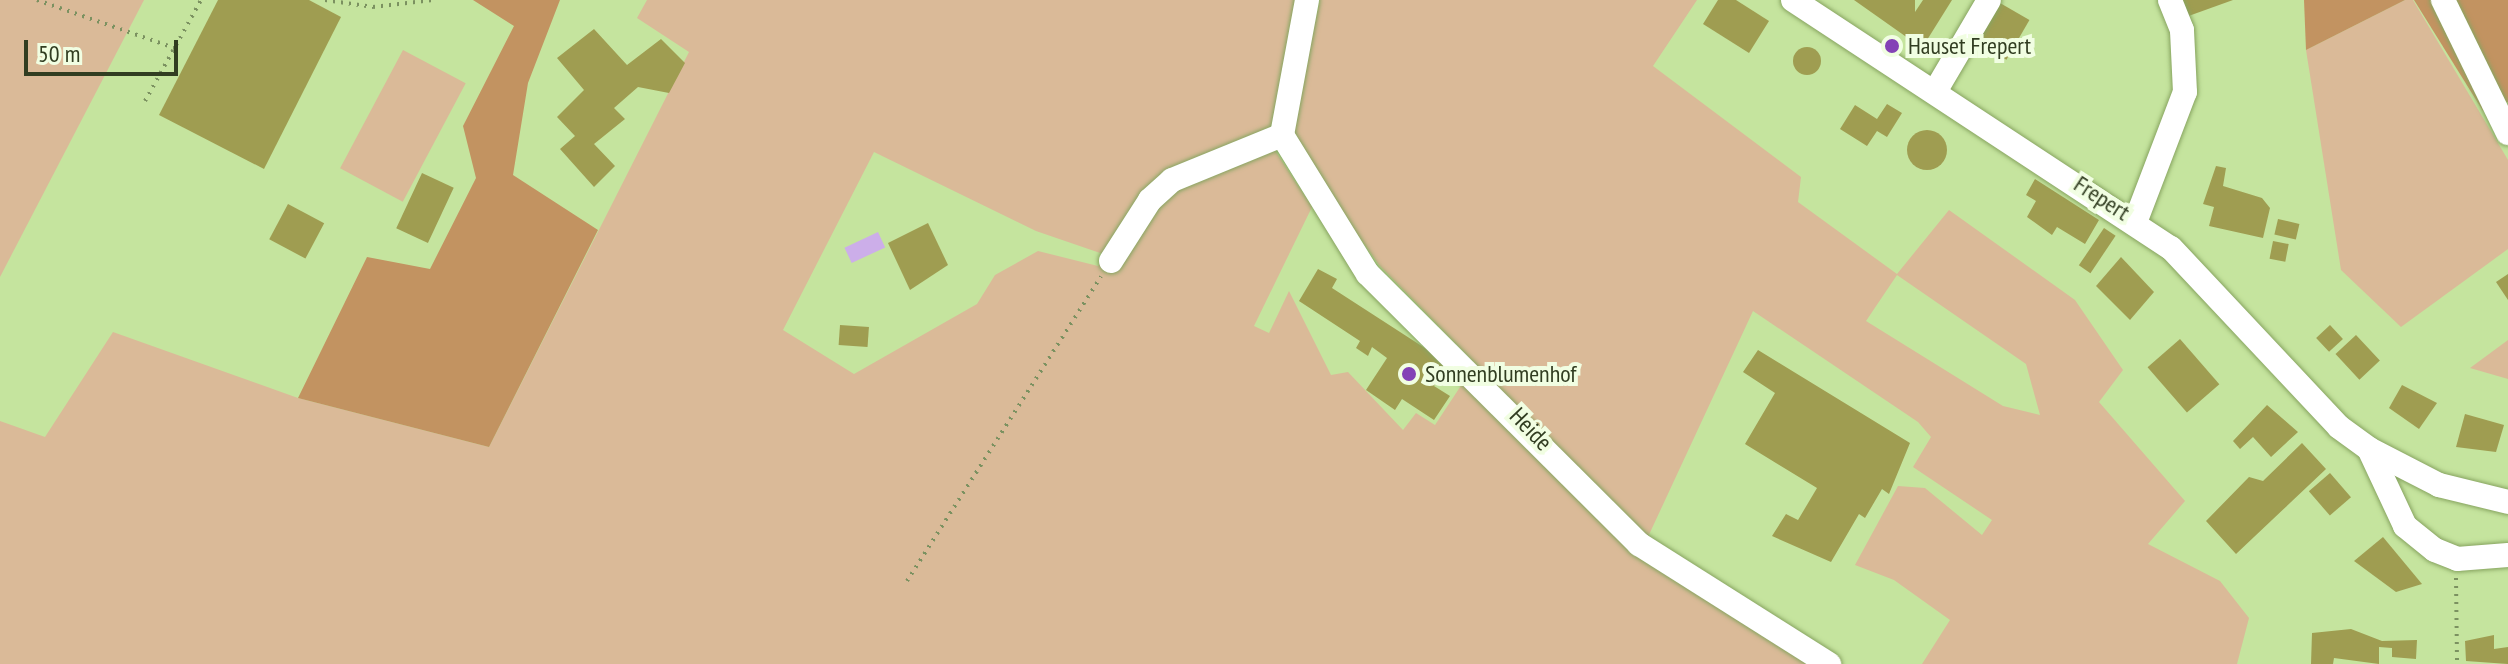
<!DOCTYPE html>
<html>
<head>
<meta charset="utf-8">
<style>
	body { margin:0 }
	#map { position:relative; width:2508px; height:664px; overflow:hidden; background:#c5e49e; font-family:"PT Sans Narrow",sans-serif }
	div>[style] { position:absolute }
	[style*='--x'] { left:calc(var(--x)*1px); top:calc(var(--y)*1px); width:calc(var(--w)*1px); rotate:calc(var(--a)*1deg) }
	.green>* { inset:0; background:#daba98; transform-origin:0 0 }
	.forest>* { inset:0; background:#c29361 }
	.water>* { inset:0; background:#ccaee9; transform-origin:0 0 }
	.building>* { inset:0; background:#9f9d51; transform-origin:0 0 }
	.round { border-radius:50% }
	.path>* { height:4px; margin-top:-2px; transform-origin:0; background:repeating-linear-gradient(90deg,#7b9160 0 2px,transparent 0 8px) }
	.roads { filter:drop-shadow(0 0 2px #87a460) drop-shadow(0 0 2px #87a460) }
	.minor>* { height:24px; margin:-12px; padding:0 12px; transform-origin:12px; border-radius:12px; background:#fff }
	.dots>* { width:22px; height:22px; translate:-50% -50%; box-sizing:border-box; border:4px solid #f1fee2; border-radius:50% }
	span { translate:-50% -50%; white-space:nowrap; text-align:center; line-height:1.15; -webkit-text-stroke:8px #f1fee2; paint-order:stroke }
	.poi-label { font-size:24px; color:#313d21 }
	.left { translate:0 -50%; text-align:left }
	.street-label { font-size:24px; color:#313d21 }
	.scale { position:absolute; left:24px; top:40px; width:154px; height:36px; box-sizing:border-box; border:4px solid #313d21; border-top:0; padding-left:10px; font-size:24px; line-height:28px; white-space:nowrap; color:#313d21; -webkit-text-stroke:6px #f1fee2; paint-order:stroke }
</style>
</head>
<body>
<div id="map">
	<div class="green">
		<div style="clip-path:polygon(0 0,144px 0,0 277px)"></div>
		<div style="clip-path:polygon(evenodd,647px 0,1298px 0,1271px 126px,1274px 149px,1312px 207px,1254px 326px,1269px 333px,1289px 291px,1331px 375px,1348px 372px,1403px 430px,1416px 413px,1435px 425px,1468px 375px,1623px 542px,1808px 664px,0 664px,0 421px,45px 437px,113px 332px,298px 398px,489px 447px,689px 52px,637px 18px,647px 0,874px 152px,1036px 231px,1106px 255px,1098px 266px,1038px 251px,995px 275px,977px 304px,854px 374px,783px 330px,874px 152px)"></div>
		<div style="clip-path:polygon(evenodd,1320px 0,1697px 0,1653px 66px,1801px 177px,1798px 202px,1897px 274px,1949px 210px,2075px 300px,2123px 370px,2099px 402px,2185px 501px,2148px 544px,2220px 581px,2249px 618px,2237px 664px,1922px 664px,1950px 620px,1894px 580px,1855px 565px,1898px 486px,1925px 488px,1982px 535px,1992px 520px,1913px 467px,1931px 437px,1918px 422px,1753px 311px,1647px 539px,1379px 265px,1321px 183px,1292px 129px,1320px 0,1897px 275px,2026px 364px,2040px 415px,2003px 406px,1866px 321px,1897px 275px)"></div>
		<div style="clip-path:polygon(2405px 0,2413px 0,2508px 160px,2508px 249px,2401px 327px,2341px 270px,2306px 50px)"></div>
		<div style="left:403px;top:50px;width:71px;height:134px;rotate:28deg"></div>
		<div style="clip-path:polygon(2508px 340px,2508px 379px,2470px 368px)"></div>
	</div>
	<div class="forest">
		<div style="clip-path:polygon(473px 0,560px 0,528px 83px,513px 175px,598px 230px,489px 447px,298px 398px,367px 257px,430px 269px,476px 178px,463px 126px,514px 26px)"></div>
		<div style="clip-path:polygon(2304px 0,2405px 0,2306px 50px)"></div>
		<div style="clip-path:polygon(2414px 0,2508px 0,2508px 102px,2483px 111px)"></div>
	</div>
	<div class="water">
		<div style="left:878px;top:232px;width:17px;height:37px;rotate:65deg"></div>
	</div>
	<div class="building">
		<div style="clip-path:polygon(218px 0,309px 0,341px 17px,264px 169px,159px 115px)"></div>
		<div style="clip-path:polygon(1718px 0,1736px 0,1769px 21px,1749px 53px,1703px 24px)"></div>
		<div style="clip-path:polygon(1854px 0,1915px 0,1915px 12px,1923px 0,1952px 0,1922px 48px)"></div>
		<div style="clip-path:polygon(2177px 0,2233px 0,2183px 18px)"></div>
		<div style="left:2000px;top:3px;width:34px;height:46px;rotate:30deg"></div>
		<div style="clip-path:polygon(594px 29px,627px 65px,661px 39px,685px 63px,669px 93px,638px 87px,614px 108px,625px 119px,594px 144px,615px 166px,594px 187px,560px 149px,575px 136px,557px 117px,584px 90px,557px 58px)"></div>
		<div class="round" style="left:1793px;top:47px;width:28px;height:28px"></div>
		<div style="clip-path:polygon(1887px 104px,1902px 113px,1887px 137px,1877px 131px,1867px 146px,1840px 129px,1855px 105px,1877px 119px)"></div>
		<div class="round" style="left:1907px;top:130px;width:40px;height:40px"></div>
		<div style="clip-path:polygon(2216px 166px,2226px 168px,2223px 186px,2262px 198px,2270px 208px,2263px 238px,2209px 226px,2214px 207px,2203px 204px)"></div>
		<div style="left:422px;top:173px;width:35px;height:61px;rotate:25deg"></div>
		<div style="clip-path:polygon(2035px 179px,2099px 220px,2085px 244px,2057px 227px,2052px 235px,2027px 217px,2036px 201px,2026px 195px)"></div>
		<div style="left:288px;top:204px;width:41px;height:40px;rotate:28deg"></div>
		<div style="left:2278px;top:219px;width:22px;height:16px;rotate:13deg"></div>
		<div style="clip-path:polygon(928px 223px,948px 265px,910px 290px,888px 243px)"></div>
		<div style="left:2104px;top:228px;width:14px;height:45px;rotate:34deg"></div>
		<div style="left:2273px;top:241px;width:16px;height:18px;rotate:11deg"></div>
		<div style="clip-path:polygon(2121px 257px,2154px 292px,2130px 320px,2096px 286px)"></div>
		<div style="clip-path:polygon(1318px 269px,1337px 279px,1332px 288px,1448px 363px,1434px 386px,1450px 396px,1434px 420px,1402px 399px,1395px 410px,1366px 390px,1387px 358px,1372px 347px,1368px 356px,1356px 348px,1360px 341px,1299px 301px)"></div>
		<div style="clip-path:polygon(2508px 274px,2508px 300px,2496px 282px)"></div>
		<div style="left:840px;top:325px;width:29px;height:20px;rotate:4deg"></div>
		<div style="left:2330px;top:325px;width:19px;height:19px;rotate:47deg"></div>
		<div style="left:2356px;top:335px;width:35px;height:28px;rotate:47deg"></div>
		<div style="left:2180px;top:339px;width:60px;height:43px;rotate:49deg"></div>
		<div style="clip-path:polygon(1758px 350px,1910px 443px,1889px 494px,1882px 489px,1865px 518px,1859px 514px,1831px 562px,1772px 536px,1786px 514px,1798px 520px,1817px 488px,1745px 444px,1775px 393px,1743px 372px)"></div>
		<div style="clip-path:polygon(2402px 385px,2437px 403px,2419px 429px,2389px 408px)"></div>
		<div style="clip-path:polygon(2267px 405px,2298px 432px,2271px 457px,2253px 437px,2240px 449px,2233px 441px)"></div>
		<div style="clip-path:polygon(2465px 414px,2504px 425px,2496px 452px,2456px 447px)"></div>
		<div style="clip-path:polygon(2302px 443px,2326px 469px,2236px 554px,2206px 521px,2249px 477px,2263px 481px)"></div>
		<div style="left:2330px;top:473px;width:32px;height:28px;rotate:49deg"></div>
		<div style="clip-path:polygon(2383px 537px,2422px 584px,2396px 592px,2354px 561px)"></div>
		<div style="clip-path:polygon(2351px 629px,2382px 641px,2417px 640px,2416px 659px,2392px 657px,2392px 648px,2379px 647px,2379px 664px,2334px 658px,2333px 664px,2311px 664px,2312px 633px)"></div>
		<div style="clip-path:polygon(2494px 635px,2494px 649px,2508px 647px,2508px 664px,2466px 661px,2465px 641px)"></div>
	</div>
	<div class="path">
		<div style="--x:37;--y:0;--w:146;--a:19.2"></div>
		<div style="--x:325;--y:0;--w:49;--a:8.3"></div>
		<div style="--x:373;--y:7;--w:60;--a:-6.7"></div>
		<div style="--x:145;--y:101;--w:115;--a:-61"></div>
		<div style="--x:2456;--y:578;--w:86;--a:89.3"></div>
		<div style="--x:907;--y:581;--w:361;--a:-57.5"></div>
	</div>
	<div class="roads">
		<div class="minor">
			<div style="--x:1307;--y:0;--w:137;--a:100.5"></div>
			<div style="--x:1282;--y:135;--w:163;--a:58.3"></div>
			<div style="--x:1368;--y:274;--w:383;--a:44.9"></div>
			<div style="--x:1639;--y:544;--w:225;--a:32.3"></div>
			<div style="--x:1793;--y:0;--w:452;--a:33.3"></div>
			<div style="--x:2171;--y:248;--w:245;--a:46.8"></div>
			<div style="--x:2339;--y:427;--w:37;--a:36"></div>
			<div style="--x:2369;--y:449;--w:79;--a:27.2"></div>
			<div style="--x:2439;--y:485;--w:71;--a:13.8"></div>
			<div style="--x:2443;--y:0;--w:148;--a:64"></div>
			<div style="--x:1936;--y:90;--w:104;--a:-59.5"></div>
			<div style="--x:2136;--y:220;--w:137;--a:-69.1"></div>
			<div style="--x:2185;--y:92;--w:62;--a:-92.8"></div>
			<div style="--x:2182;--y:30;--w:32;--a:-112"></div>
			<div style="--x:1111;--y:261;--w:72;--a:-57.4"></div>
			<div style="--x:1150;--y:200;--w:30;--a:-42"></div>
			<div style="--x:1172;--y:180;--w:119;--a:-22.2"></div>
			<div style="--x:2369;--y:449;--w:85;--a:64.9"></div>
			<div style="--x:2405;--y:526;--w:38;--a:39"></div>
			<div style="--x:2435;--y:550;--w:24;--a:22"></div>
			<div style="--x:2457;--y:559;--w:51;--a:-4.5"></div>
		</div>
	</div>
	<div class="dots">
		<div style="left:1892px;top:46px;background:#8442b6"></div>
		<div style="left:1409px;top:374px;background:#8442b6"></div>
	</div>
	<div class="poi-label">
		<span class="left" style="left:1908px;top:46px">Hauset Frepert</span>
		<span class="left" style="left:1425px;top:374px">Sonnenblumenhof</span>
	</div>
	<div class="street-label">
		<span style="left:2102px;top:198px;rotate:33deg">Frepert</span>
		<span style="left:1531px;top:429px;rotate:46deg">Heide</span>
	</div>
	<div class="scale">50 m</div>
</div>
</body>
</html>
